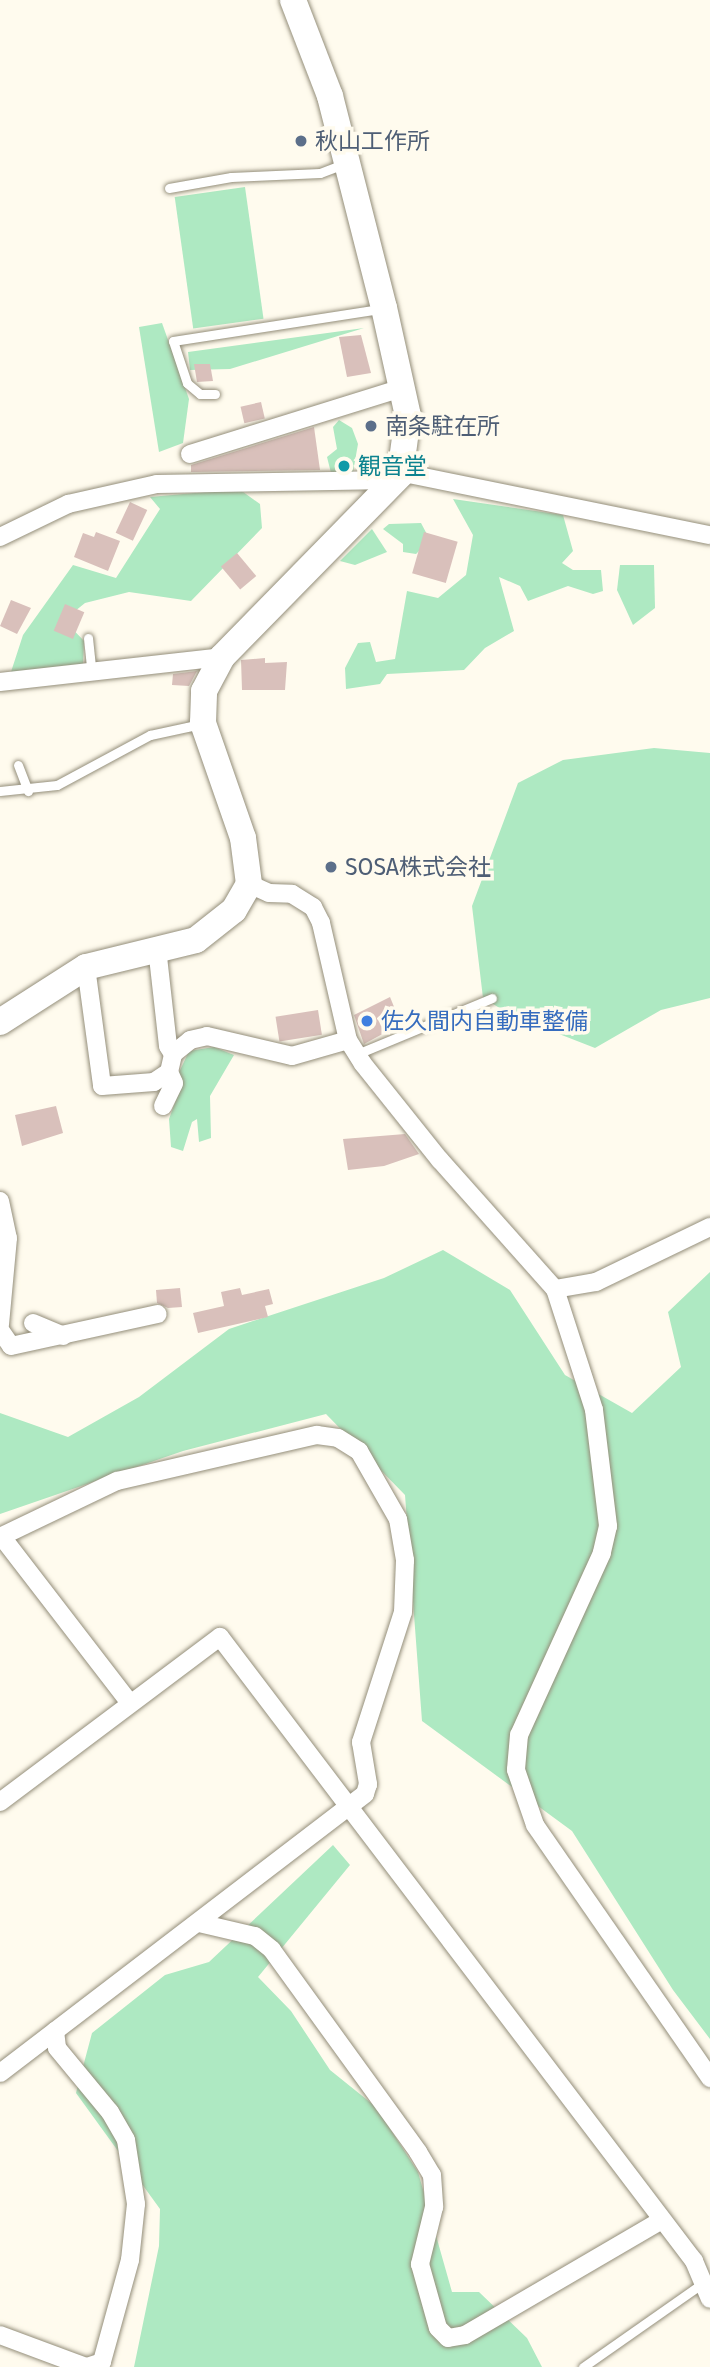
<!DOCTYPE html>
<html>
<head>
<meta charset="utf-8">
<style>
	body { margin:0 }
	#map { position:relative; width:710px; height:2367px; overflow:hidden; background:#fffbee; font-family:"Fira Sans","Noto Sans JP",sans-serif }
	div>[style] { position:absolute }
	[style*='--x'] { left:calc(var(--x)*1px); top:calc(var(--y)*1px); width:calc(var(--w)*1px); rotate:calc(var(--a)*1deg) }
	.green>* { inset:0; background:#aee9c2; transform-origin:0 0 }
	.building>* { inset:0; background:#d9c0bb; transform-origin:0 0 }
	.roads { filter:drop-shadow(0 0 2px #948e7a) drop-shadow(0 0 2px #948e7a) }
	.lane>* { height:9px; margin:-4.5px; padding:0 4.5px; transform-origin:4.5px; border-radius:4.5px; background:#fff }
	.street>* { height:18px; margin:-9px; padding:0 9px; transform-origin:9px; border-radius:9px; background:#fff }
	.secondary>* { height:26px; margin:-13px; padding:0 13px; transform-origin:13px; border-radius:13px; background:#fff }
	.dots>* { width:19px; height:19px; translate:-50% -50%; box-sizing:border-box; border:4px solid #fffbee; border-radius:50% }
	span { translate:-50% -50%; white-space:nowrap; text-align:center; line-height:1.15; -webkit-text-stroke:7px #fffbee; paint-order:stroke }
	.service-label { font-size:23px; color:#4e5e75 }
	.left { translate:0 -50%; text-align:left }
	.culture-label { font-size:23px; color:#0d838f }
	.shop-label { font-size:23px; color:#366cbe }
</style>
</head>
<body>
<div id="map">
	<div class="green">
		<div style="left:245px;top:187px;width:133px;height:71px;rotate:82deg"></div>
		<div style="clip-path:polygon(162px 323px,189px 399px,183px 443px,159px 452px,139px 327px)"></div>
		<div style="clip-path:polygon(364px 328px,230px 369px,190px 370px,188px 352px)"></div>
		<div style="clip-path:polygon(339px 420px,352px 428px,358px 444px,352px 478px,332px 477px,327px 457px,337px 449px,333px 427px)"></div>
		<div style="clip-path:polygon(239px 489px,260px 504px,262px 528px,191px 601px,129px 592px,85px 603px,64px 620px,84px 641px,83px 665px,10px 675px,23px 635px,73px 565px,116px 578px,160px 509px,150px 497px)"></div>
		<div style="clip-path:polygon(453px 499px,563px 515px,573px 551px,562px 563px,573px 570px,601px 570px,603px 591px,593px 594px,568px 586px,528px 601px,520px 586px,499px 577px,514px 631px,485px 648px,464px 670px,387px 674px,380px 684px,346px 689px,345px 668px,358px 643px,370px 642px,376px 662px,395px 659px,407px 591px,438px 598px,466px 575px,473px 535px)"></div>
		<div style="clip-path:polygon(421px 523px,430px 540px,416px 554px,403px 552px,403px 544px,383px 529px,389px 524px)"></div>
		<div style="clip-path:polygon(372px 529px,387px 552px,355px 565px,340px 561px)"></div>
		<div style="clip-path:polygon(620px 565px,654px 565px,655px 608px,633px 625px,617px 590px)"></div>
		<div style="clip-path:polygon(654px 748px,710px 753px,710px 998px,661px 1010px,595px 1048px,513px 1016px,483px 998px,472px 906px,518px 783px,563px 760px)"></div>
		<div style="clip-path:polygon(214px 1047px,234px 1055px,210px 1096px,211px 1138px,199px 1142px,197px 1119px,192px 1122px,183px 1151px,171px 1147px,169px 1119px,180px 1089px,176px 1079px,189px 1051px)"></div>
		<div style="clip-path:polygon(443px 1250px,510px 1290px,565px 1375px,632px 1413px,681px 1367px,668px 1312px,710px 1272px,710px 2039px,673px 1990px,572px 1831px,422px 1721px,405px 1495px,326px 1414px,183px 1451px,0 1514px,0 1413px,68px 1437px,139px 1397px,229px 1329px,384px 1278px)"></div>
		<div style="clip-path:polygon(333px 1845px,350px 1865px,258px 1977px,291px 2011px,330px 2070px,376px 2107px,418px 2172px,452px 2292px,479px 2292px,527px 2338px,542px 2367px,134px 2367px,159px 2246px,160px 2209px,76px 2093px,92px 2033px,165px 1975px,209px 1962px)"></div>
	</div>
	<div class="building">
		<div style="clip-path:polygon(361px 335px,371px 373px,347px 377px,339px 337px)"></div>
		<div style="clip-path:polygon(194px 364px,210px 364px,213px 381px,197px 382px)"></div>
		<div style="left:261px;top:402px;width:17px;height:21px;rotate:77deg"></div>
		<div style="clip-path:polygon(314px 427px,320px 470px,191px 472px,191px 465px)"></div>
		<div style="left:130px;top:502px;width:19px;height:34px;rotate:25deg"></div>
		<div style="clip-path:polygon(96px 532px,120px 541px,108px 571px,74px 557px,83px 533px,94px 537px)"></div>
		<div style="left:424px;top:532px;width:35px;height:43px;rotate:16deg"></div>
		<div style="left:237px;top:553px;width:30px;height:21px;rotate:50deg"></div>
		<div style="clip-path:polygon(11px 600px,31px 608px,17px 634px,0 626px)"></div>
		<div style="left:65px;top:604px;width:21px;height:29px;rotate:23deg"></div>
		<div style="clip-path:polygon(265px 658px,265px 663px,287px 662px,285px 690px,242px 690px,241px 660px)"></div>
		<div style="clip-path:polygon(197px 671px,189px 686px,172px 685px,173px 674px)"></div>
		<div style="clip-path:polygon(390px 997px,401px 1024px,364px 1044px,354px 1015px)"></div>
		<div style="left:318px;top:1010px;width:25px;height:43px;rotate:81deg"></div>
		<div style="clip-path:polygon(56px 1106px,63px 1133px,22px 1146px,15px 1115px)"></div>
		<div style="clip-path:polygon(405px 1134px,419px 1154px,384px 1166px,348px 1170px,343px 1139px)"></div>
		<div style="clip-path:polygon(180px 1288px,182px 1307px,168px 1308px,157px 1303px,156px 1290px)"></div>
		<div style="clip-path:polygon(240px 1288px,242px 1295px,269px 1289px,273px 1304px,265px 1306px,268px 1317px,198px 1333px,193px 1313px,224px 1306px,221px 1292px)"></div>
	</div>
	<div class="roads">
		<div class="lane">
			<div style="--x:169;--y:188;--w:63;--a:-10.1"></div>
			<div style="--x:231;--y:177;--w:89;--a:-2.6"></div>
			<div style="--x:320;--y:173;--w:28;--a:-21"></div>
			<div style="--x:215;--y:394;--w:15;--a:180"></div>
			<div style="--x:200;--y:394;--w:17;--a:-140"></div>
			<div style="--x:187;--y:383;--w:44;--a:-108.4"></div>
			<div style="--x:173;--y:341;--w:209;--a:-8.8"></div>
			<div style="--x:88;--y:638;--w:31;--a:84"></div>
			<div style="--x:18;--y:765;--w:28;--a:69"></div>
			<div style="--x:0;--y:791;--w:57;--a:-6"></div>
			<div style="--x:57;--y:785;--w:106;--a:-28.3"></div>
			<div style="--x:150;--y:735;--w:52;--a:-12.2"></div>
			<div style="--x:357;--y:1054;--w:146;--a:-22.5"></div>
			<div style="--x:583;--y:2367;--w:146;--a:-35"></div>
		</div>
		<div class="street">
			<div style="--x:190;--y:454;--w:222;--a:-17.3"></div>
			<div style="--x:0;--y:537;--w:76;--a:-25.9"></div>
			<div style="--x:68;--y:504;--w:91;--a:-12.7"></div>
			<div style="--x:157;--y:484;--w:219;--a:-1"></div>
			<div style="--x:376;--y:480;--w:34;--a:-10"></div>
			<div style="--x:409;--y:474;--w:307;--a:11.5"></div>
			<div style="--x:0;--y:682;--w:223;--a:-6.4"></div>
			<div style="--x:249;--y:884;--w:22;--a:24"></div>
			<div style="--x:269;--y:893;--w:23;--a:2"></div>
			<div style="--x:292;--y:894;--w:25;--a:32"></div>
			<div style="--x:313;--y:907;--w:18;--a:63"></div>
			<div style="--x:321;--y:923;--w:120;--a:77"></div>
			<div style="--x:348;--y:1040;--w:28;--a:58"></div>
			<div style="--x:363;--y:1064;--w:123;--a:51.3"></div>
			<div style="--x:440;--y:1160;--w:173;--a:48.3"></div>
			<div style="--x:555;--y:1289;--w:127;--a:72.1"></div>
			<div style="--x:594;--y:1410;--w:117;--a:83.1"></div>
			<div style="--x:608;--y:1526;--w:28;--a:103"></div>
			<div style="--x:602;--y:1553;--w:200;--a:114.5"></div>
			<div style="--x:519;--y:1735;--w:35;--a:95"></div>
			<div style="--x:516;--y:1770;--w:58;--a:70.9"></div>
			<div style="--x:535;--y:1825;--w:308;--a:55.3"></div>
			<div style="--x:86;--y:967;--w:120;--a:82.3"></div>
			<div style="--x:102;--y:1086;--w:52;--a:-4.4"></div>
			<div style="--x:154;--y:1082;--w:18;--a:-34"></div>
			<div style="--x:169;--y:1072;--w:18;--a:-77"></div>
			<div style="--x:173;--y:1054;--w:9;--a:-122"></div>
			<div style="--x:168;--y:1046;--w:99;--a:-96.4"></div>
			<div style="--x:173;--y:1054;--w:22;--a:-39"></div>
			<div style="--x:190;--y:1040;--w:17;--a:-13"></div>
			<div style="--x:207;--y:1036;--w:87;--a:13.2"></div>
			<div style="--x:292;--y:1056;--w:58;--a:-15.9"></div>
			<div style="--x:163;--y:1106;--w:25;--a:-64"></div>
			<div style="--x:174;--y:1083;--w:12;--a:-114"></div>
			<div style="--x:0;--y:1201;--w:38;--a:78"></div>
			<div style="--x:8;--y:1238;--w:87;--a:95.3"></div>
			<div style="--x:555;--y:1289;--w:42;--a:-9.7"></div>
			<div style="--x:596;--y:1282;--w:127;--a:-25.8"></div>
			<div style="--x:33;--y:1323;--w:33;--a:23"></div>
			<div style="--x:0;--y:1330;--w:19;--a:55"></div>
			<div style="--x:11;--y:1346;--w:150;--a:-12.3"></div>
			<div style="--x:0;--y:1537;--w:130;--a:-25.6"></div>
			<div style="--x:117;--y:1481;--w:205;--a:-13"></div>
			<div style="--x:317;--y:1435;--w:21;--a:8"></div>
			<div style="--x:338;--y:1438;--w:25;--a:32"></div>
			<div style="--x:359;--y:1451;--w:78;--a:60.2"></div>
			<div style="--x:398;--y:1519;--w:42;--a:80.3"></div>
			<div style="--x:405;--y:1560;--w:52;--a:92.2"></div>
			<div style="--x:403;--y:1612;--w:137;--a:107.9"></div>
			<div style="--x:361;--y:1742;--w:43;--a:80.5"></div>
			<div style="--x:368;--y:1784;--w:10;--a:107"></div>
			<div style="--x:365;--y:1794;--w:459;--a:142.6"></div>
			<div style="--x:2;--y:1537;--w:210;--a:52.4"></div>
			<div style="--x:0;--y:1802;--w:275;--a:-36.9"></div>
			<div style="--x:220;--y:1637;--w:784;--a:52.78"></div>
			<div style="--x:694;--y:2261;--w:41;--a:67.2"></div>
			<div style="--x:199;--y:1923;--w:57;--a:13.1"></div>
			<div style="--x:255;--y:1936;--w:22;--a:39"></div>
			<div style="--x:272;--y:1950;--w:249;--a:54.1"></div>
			<div style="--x:418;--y:2152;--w:27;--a:59"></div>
			<div style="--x:432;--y:2175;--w:32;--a:86"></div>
			<div style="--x:434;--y:2207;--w:59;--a:103.8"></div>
			<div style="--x:420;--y:2264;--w:66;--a:74.3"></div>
			<div style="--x:438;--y:2328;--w:14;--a:45"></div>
			<div style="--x:448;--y:2338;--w:17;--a:-10"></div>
			<div style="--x:465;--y:2335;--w:228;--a:-30.3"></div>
			<div style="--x:55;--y:2031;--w:17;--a:83"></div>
			<div style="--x:57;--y:2048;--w:83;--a:50.4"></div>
			<div style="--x:110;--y:2112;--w:32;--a:60"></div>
			<div style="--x:126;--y:2140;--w:65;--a:81.1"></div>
			<div style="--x:136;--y:2204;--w:56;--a:96.1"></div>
			<div style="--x:130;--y:2260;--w:106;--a:105.4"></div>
			<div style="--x:102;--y:2362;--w:16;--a:162"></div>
			<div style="--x:0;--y:2335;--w:92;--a:20.4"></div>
		</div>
		<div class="secondary">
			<div style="--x:0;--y:1022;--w:102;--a:-32.6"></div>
			<div style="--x:86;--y:967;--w:113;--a:-13.8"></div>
			<div style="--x:196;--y:940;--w:48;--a:-38.3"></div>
			<div style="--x:234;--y:910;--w:30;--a:-60"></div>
			<div style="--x:249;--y:884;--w:46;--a:-97.4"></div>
			<div style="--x:243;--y:838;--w:122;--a:-109.2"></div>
			<div style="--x:203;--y:723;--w:32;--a:-88"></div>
			<div style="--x:204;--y:691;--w:38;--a:-62"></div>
			<div style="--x:222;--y:657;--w:255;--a:-45.6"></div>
			<div style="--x:400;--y:475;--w:60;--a:-82.3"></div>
			<div style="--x:408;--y:416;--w:111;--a:-102.5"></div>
			<div style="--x:384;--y:308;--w:219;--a:-104.3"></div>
			<div style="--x:330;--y:96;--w:103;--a:-111.1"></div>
		</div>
	</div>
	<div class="dots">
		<div style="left:301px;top:141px;background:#5c6f8a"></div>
		<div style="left:371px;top:426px;background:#5c6f8a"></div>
		<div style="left:344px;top:466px;background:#0f9aa8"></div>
		<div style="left:331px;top:867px;background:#5c6f8a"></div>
		<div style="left:367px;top:1021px;background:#3f7fe0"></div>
	</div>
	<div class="service-label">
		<span class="left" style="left:315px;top:141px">秋山工作所</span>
		<span class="left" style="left:385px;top:426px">南条駐在所</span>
		<span class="left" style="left:345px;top:867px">SOSA株式会社</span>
	</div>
	<div class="culture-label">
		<span class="left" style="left:358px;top:466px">観音堂</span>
	</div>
	<div class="shop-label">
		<span class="left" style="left:381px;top:1021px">佐久間内自動車整備</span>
	</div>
</div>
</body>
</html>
